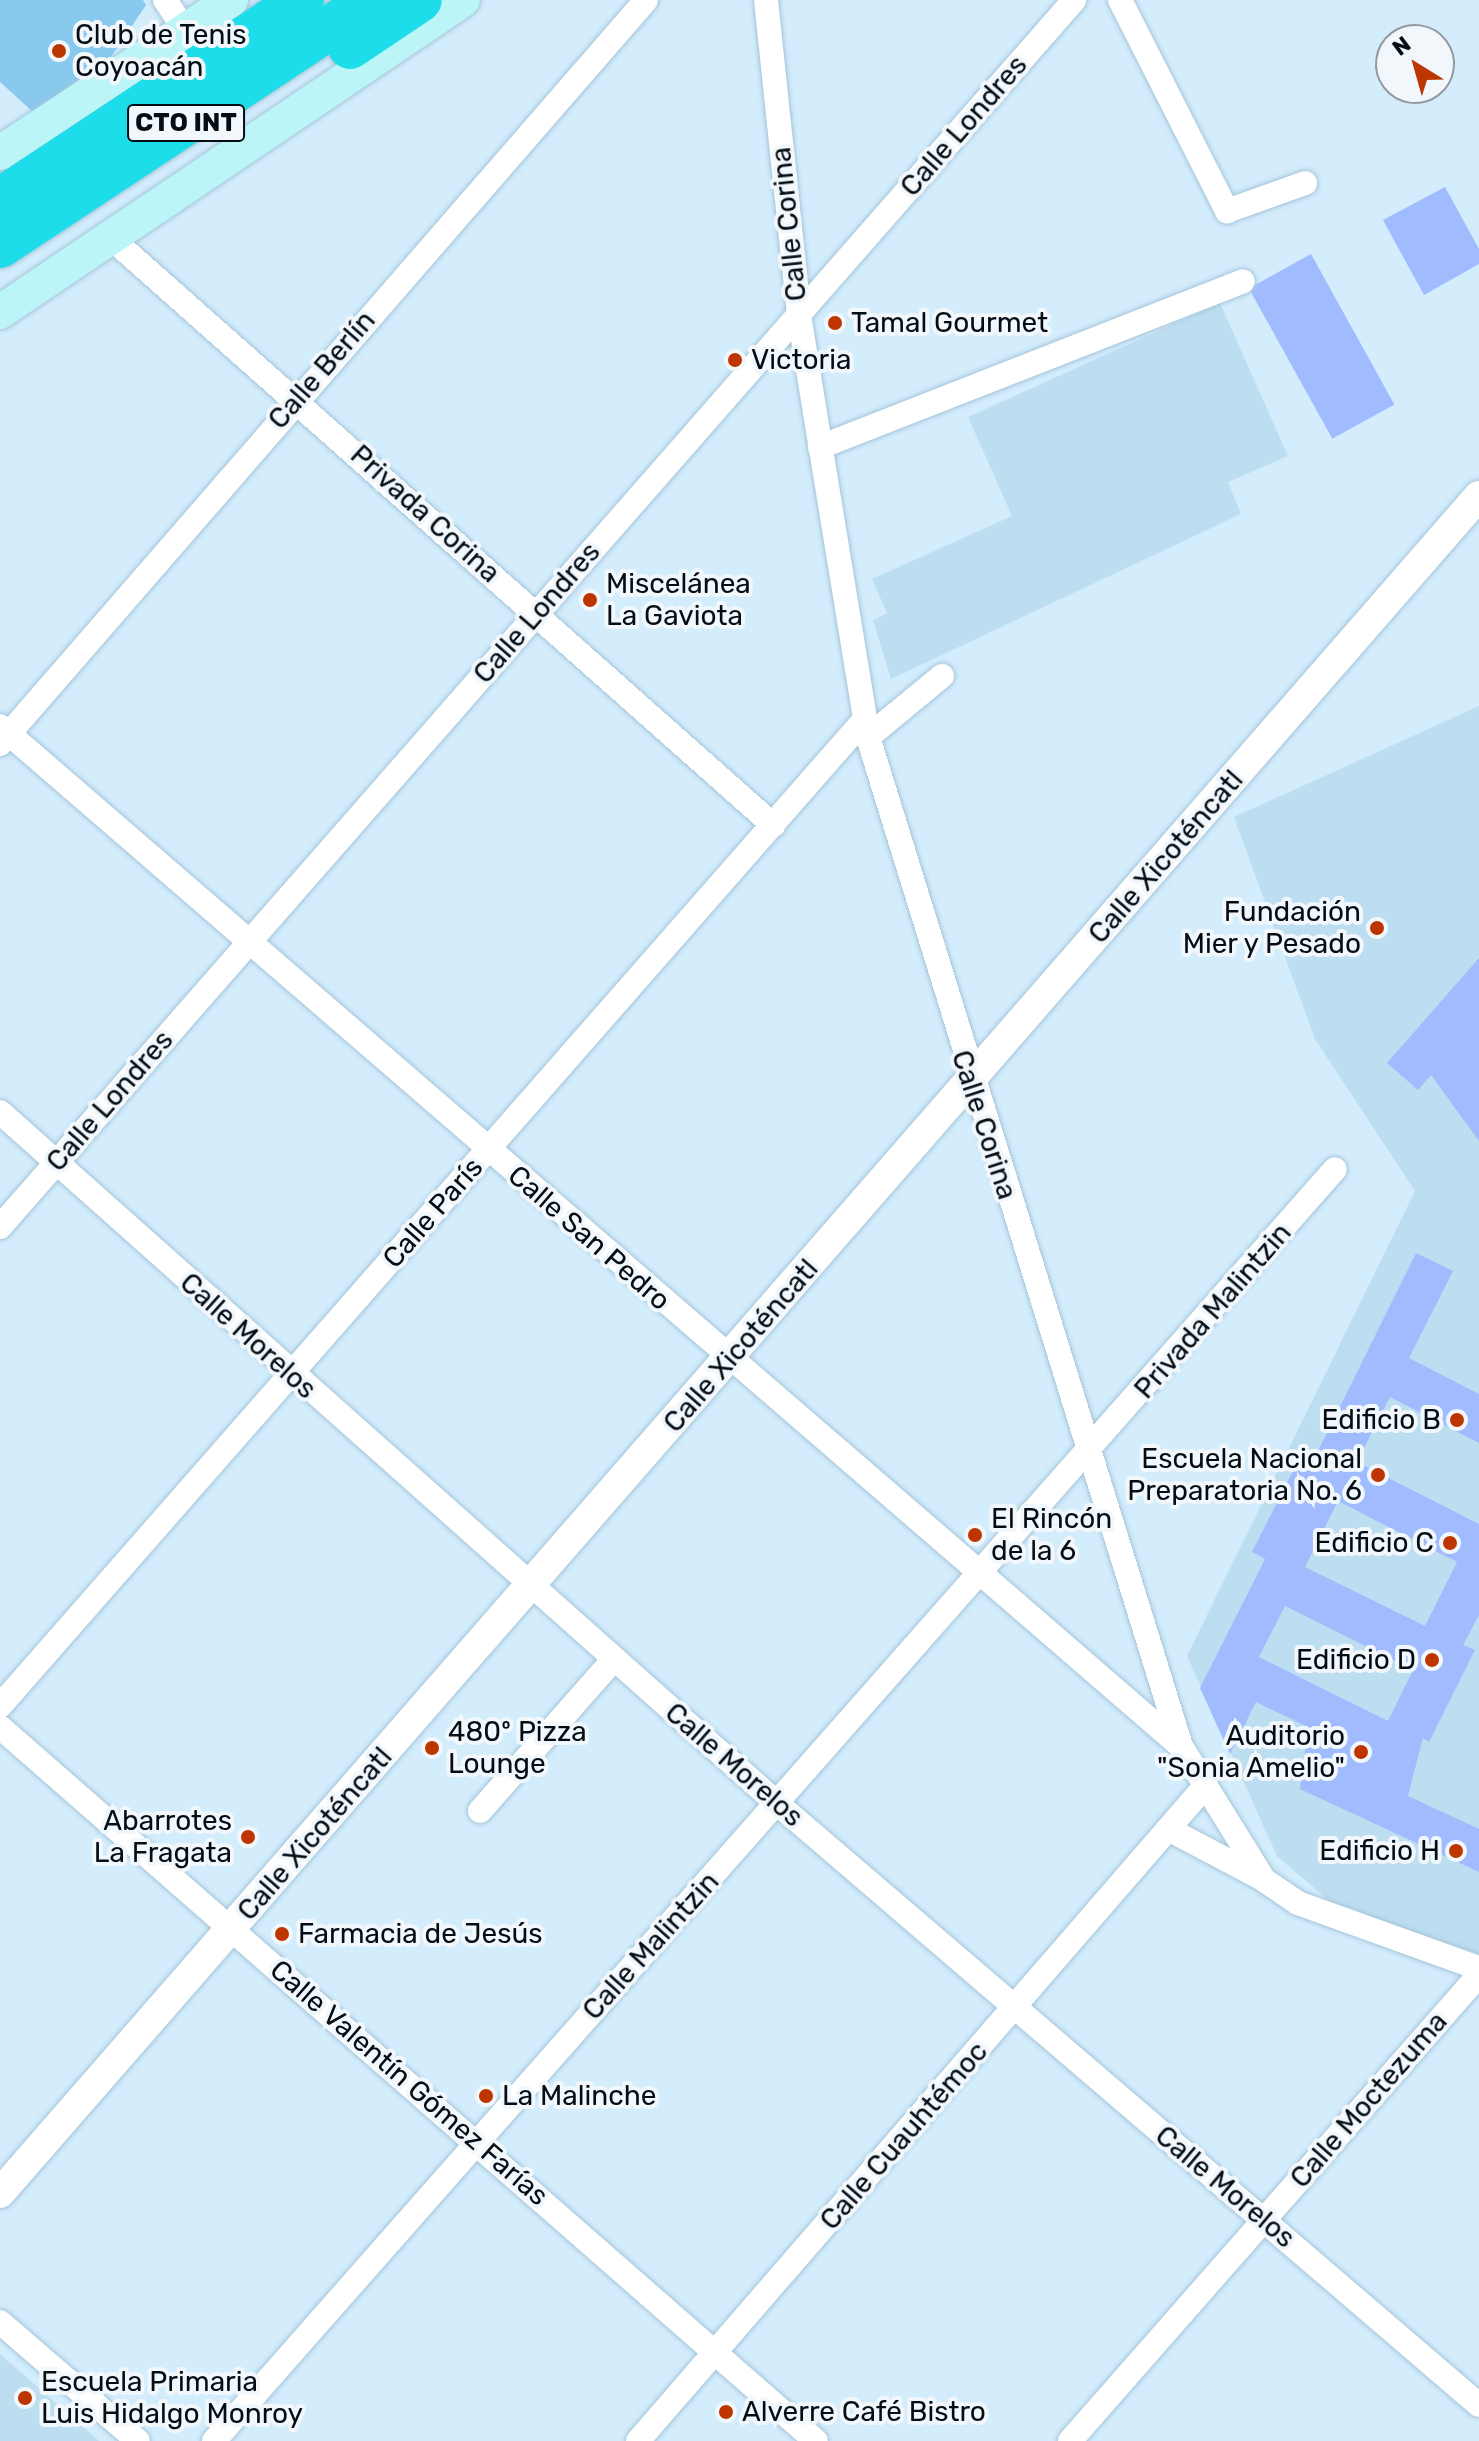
<!DOCTYPE html>
<html>
<head>
<meta charset="utf-8">
<style>
	body { margin:0 }
	#map { position:relative; width:1479px; height:2441px; overflow:hidden; background:#d3edfd; font-family:Rubik,sans-serif }
	div>[style] { position:absolute }
	[style*='--x'] { left:calc(var(--x)*1px); top:calc(var(--y)*1px); width:calc(var(--w)*1px); rotate:calc(var(--a)*1deg) }
	.built>* { inset:0; background:#bdddf0 }
	.green>* { inset:0; background:#89c9ee }
	.building>* { inset:0; background:#a1bcfe; transform-origin:0 0 }
	.roads { filter:drop-shadow(0 0 2px #a5c5d9) drop-shadow(0 0 2px #a5c5d9) }
	.minor>* { height:24px; margin:-12px; padding:0 12px; transform-origin:12px; border-radius:12px; background:#fff }
	.tertiary>* { height:30px; margin:-15px; padding:0 15px; transform-origin:15px; border-radius:15px; background:#fff }
	.secondary>* { height:34px; margin:-17px; padding:0 17px; transform-origin:17px; border-radius:17px; background:#bbf5f8 }
	.motorway>* { height:44px; margin:-22px; padding:0 22px; transform-origin:22px; border-radius:22px; background:#1cdde9 }
	.dots>* { width:22px; height:22px; translate:-50% -50%; box-sizing:border-box; border:4px solid #f1f7fb; border-radius:50% }
	span { translate:-50% -50%; white-space:nowrap; text-align:center; line-height:1.15; -webkit-text-stroke:8px #f1f7fb; paint-order:stroke }
	.shield-label span { padding:2px 6px; background:#f1f7fb; border:2px solid; border-radius:6px; -webkit-text-stroke-width:0 }
	.shield-label { font-size:26px; color:#040d14; font-weight:700 }
	.poi-label { font-size:28px; color:#040d14 }
	.left { translate:0 -50%; text-align:left }
	.right { translate:-100% -50%; text-align:right }
	.street-label { font-size:28px; color:#040d14 }
	.north { position:absolute; left:1375px; top:24px; width:80px; height:80px; box-sizing:border-box; background:#f1f7fb; border:2px solid #92999f; border-radius:50%; rotate:323deg; font-size:22px; font-weight:700; line-height:32px; text-align:center; color:#040d14 }
	.north::after { content:''; display:block; margin:auto; width:28px; height:36px; background:#bd3500; clip-path:polygon(50% 0,100% 100%,50% 72%,0 100%) }
</style>
</head>
<body>
<div id="map">
	<div class="built">
		<div style="clip-path:polygon(1220px 303px,1288px 456px,1228px 482px,1241px 514px,891px 679px,873px 620px,887px 613px,872px 579px,1012px 516px,968px 417px)"></div>
		<div style="clip-path:polygon(1479px 706px,1479px 1954px,1333px 1904px,1277px 1856px,1187px 1656px,1415px 1191px,1315px 1039px,1234px 817px)"></div>
		<div style="clip-path:polygon(0 2354px,99px 2441px,0 2441px)"></div>
	</div>
	<div class="green">
		<div style="clip-path:polygon(0 0,143px 0,146px 5px,111px 57px,33px 112px,0 82px)"></div>
	</div>
	<div class="building">
		<div style="clip-path:polygon(1445px 187px,1479px 249px,1479px 264px,1424px 295px,1383px 220px)"></div>
		<div style="left:1311px;top:254px;width:172px;height:71px;rotate:61deg"></div>
		<div style="clip-path:polygon(1479px 958px,1479px 1141px,1431px 1075px,1418px 1090px,1387px 1063px)"></div>
		<div style="clip-path:polygon(evenodd,1416px 1253px,1453px 1271px,1409px 1358px,1479px 1394px,1479px 1443px,1390px 1397px,1357px 1462px,1479px 1524px,1479px 1615px,1463px 1645px,1475px 1650px,1429px 1742px,1423px 1738px,1408px 1796px,1479px 1829px,1479px 1872px,1300px 1789px,1308px 1727px,1256px 1702px,1230px 1754px,1200px 1688px,1265px 1559px,1252px 1552px,1299px 1459px,1311px 1465px,1416px 1253px,1338px 1501px,1457px 1562px,1425px 1626px,1305px 1567px,1338px 1501px,1416px 1253px,1285px 1606px,1413px 1670px,1388px 1721px,1259px 1657px,1285px 1606px)"></div>
	</div>
	<div class="roads">
		<div class="minor">
			<div style="--x:165;--y:0;--w:37;--a:56"></div>
			<div style="--x:766;--y:0;--w:317;--a:84"></div>
			<div style="--x:799;--y:315;--w:428;--a:80.7"></div>
			<div style="--x:868;--y:737;--w:1056;--a:72.77"></div>
			<div style="--x:1181;--y:1746;--w:158;--a:58.2"></div>
			<div style="--x:1264;--y:1880;--w:41;--a:34.1"></div>
			<div style="--x:1298;--y:1903;--w:192;--a:19.8"></div>
			<div style="--x:1120;--y:0;--w:237;--a:63.1"></div>
			<div style="--x:1227;--y:211;--w:83;--a:-19.7"></div>
			<div style="--x:111;--y:238;--w:885;--a:41.56"></div>
			<div style="--x:820;--y:447;--w:454;--a:-21.4"></div>
			<div style="--x:0;--y:726;--w:1557;--a:40.83"></div>
			<div style="--x:868;--y:737;--w:96;--a:-39.5"></div>
			<div style="--x:0;--y:744;--w:985;--a:-49.03"></div>
			<div style="--x:0;--y:1112;--w:1043;--a:41.66"></div>
			<div style="--x:779;--y:1805;--w:922;--a:40.6"></div>
			<div style="--x:0;--y:1227;--w:1631;--a:-48.8"></div>
			<div style="--x:0;--y:1706;--w:1312;--a:-48.77"></div>
			<div style="--x:0;--y:1727;--w:1084;--a:41.19"></div>
			<div style="--x:480;--y:1811;--w:203;--a:-48.6"></div>
			<div style="--x:1168;--y:1829;--w:105;--a:27.8"></div>
			<div style="--x:0;--y:2322;--w:182;--a:40.8"></div>
			<div style="--x:214;--y:2441;--w:1695;--a:-48.61"></div>
			<div style="--x:638;--y:2441;--w:868;--a:-49.11"></div>
			<div style="--x:1070;--y:2441;--w:620;--a:-48.73"></div>
		</div>
		<div class="tertiary">
			<div style="--x:0;--y:2193;--w:2251;--a:-48.93"></div>
		</div>
		<div class="secondary">
			<div style="--x:0;--y:153;--w:277;--a:-33.5"></div>
			<div style="--x:0;--y:312;--w:558;--a:-33.97"></div>
		</div>
		<div class="motorway">
			<div style="--x:350;--y:47;--w:84;--a:-33.9"></div>
			<div style="--x:0;--y:200;--w:362;--a:-33.5"></div>
			<div style="--x:0;--y:246;--w:446;--a:-33.5"></div>
		</div>
	</div>
	<div class="dots">
		<div style="left:59px;top:51px;background:#bd3500"></div>
		<div style="left:835px;top:323px;background:#bd3500"></div>
		<div style="left:735px;top:360px;background:#bd3500"></div>
		<div style="left:590px;top:600px;background:#bd3500"></div>
		<div style="left:1377px;top:928px;background:#bd3500"></div>
		<div style="left:1457px;top:1420px;background:#bd3500"></div>
		<div style="left:1378px;top:1475px;background:#bd3500"></div>
		<div style="left:975px;top:1535px;background:#bd3500"></div>
		<div style="left:1450px;top:1543px;background:#bd3500"></div>
		<div style="left:1432px;top:1660px;background:#bd3500"></div>
		<div style="left:432px;top:1748px;background:#bd3500"></div>
		<div style="left:1361px;top:1752px;background:#bd3500"></div>
		<div style="left:248px;top:1837px;background:#bd3500"></div>
		<div style="left:1456px;top:1851px;background:#bd3500"></div>
		<div style="left:282px;top:1934px;background:#bd3500"></div>
		<div style="left:486px;top:2096px;background:#bd3500"></div>
		<div style="left:25px;top:2398px;background:#bd3500"></div>
		<div style="left:726px;top:2412px;background:#bd3500"></div>
	</div>
	<div class="shield-label">
		<span style="left:186px;top:123px">CTO INT</span>
	</div>
	<div class="poi-label">
		<span class="left" style="left:75px;top:51px">Club de Tenis<br>Coyoacán</span>
		<span class="left" style="left:851px;top:323px">Tamal Gourmet</span>
		<span class="left" style="left:751px;top:360px">Victoria</span>
		<span class="left" style="left:606px;top:600px">Miscelánea<br>La Gaviota</span>
		<span class="right" style="left:1361px;top:928px">Fundación<br>Mier y Pesado</span>
		<span class="right" style="left:1441px;top:1420px">Edificio B</span>
		<span class="right" style="left:1362px;top:1475px">Escuela Nacional<br>Preparatoria No. 6</span>
		<span class="left" style="left:991px;top:1535px">El Rincón<br>de la 6</span>
		<span class="right" style="left:1434px;top:1543px">Edificio C</span>
		<span class="right" style="left:1416px;top:1660px">Edificio D</span>
		<span class="left" style="left:448px;top:1748px">480º Pizza<br>Lounge</span>
		<span class="right" style="left:1345px;top:1752px">Auditorio<br>"Sonia Amelio"</span>
		<span class="right" style="left:232px;top:1837px">Abarrotes<br>La Fragata</span>
		<span class="right" style="left:1440px;top:1851px">Edificio H</span>
		<span class="left" style="left:298px;top:1934px">Farmacia de Jesús</span>
		<span class="left" style="left:502px;top:2096px">La Malinche</span>
		<span class="left" style="left:41px;top:2398px">Escuela Primaria<br>Luis Hidalgo Monroy</span>
		<span class="left" style="left:742px;top:2412px">Alverre Café Bistro</span>
	</div>
	<div class="street-label">
		<span style="left:964px;top:126px;rotate:-49deg">Calle Londres</span>
		<span style="left:789px;top:224px;rotate:-96deg">Calle Corina</span>
		<span style="left:322px;top:370px;rotate:-49deg">Calle Berlín</span>
		<span style="left:425px;top:514px;rotate:42deg">Privada Corina</span>
		<span style="left:537px;top:613px;rotate:-49deg">Calle Londres</span>
		<span style="left:1166px;top:857px;rotate:-49deg">Calle Xicoténcatl</span>
		<span style="left:110px;top:1101px;rotate:-49deg">Calle Londres</span>
		<span style="left:984px;top:1125px;rotate:72deg">Calle Corina</span>
		<span style="left:433px;top:1213px;rotate:-49deg">Calle París</span>
		<span style="left:589px;top:1238px;rotate:41deg">Calle San Pedro</span>
		<span style="left:1213px;top:1311px;rotate:-49deg">Privada Malintzin</span>
		<span style="left:248px;top:1336px;rotate:42deg">Calle Morelos</span>
		<span style="left:741px;top:1346px;rotate:-49deg">Calle Xicoténcatl</span>
		<span style="left:734px;top:1765px;rotate:41deg">Calle Morelos</span>
		<span style="left:315px;top:1834px;rotate:-49deg">Calle Xicoténcatl</span>
		<span style="left:651px;top:1946px;rotate:-48deg">Calle Malintzin</span>
		<span style="left:409px;top:2083px;rotate:41deg">Calle Valentín Gómez Farías</span>
		<span style="left:1369px;top:2100px;rotate:-49deg">Calle Moctezuma</span>
		<span style="left:904px;top:2136px;rotate:-49deg">Calle Cuauhtémoc</span>
		<span style="left:1225px;top:2187px;rotate:40deg">Calle Morelos</span>
	</div>
	<div class="north">N</div>
</div>
</body>
</html>
